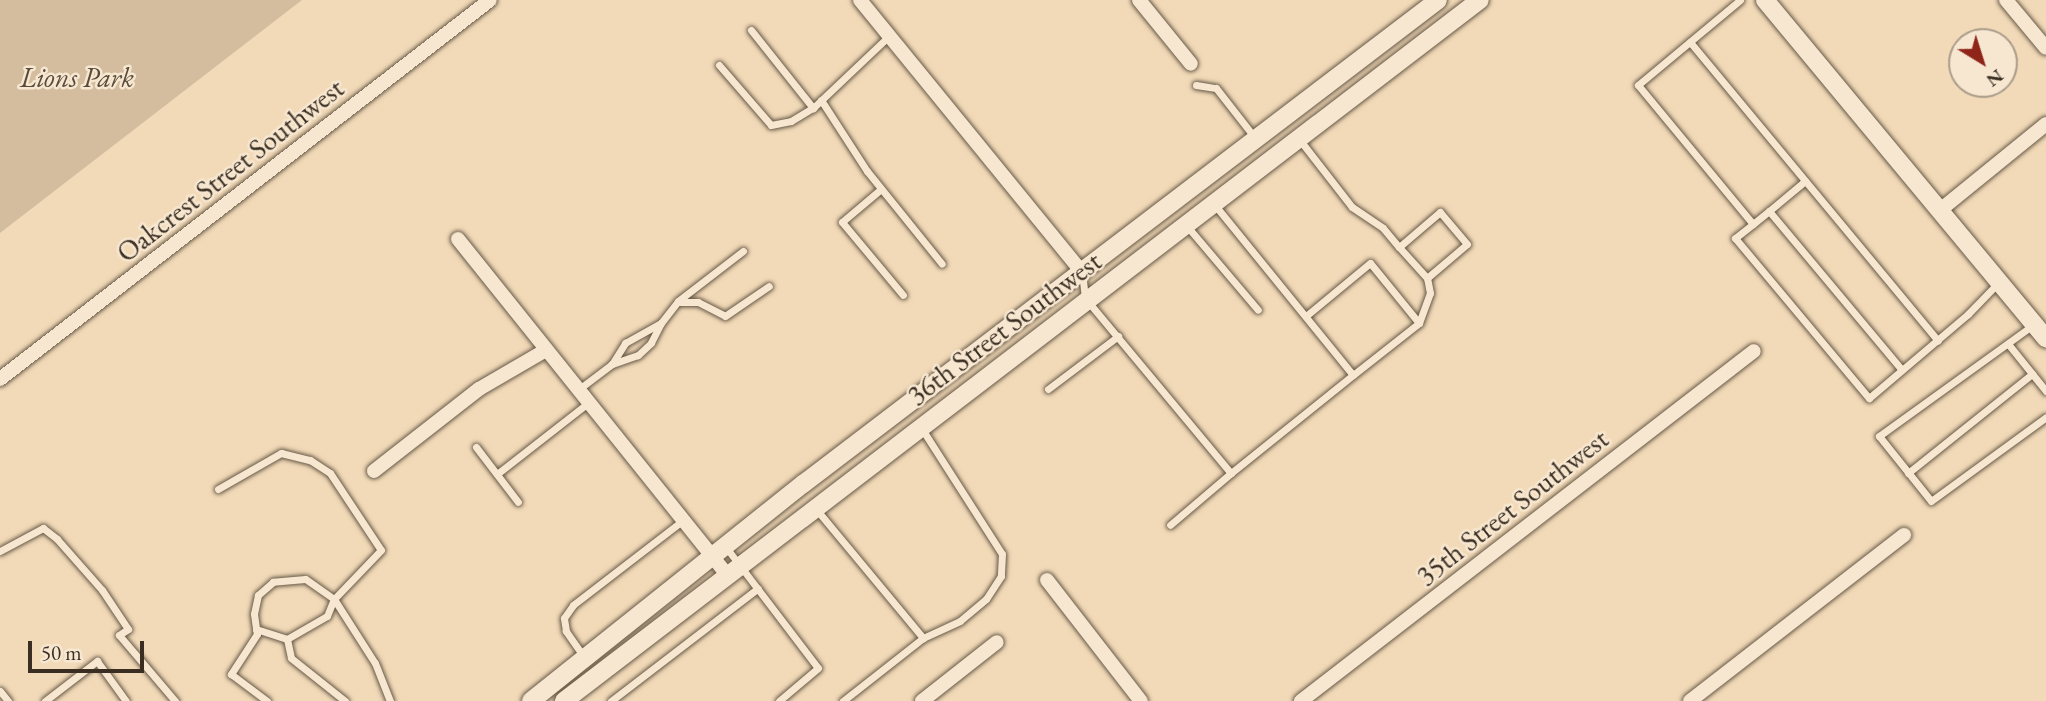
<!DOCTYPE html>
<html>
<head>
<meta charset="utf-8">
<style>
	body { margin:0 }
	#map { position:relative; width:2046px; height:701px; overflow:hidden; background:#f2dab8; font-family:"EB Garamond",serif }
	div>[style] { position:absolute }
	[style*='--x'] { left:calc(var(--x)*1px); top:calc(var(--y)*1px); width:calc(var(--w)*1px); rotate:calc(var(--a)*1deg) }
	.green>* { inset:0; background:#d3bd9e }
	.roads { filter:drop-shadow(0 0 2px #675947) drop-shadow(0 0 2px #675947) }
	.service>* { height:7px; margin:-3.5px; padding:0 3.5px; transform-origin:3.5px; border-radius:3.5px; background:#f7e7d1 }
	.minor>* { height:14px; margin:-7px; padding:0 7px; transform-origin:7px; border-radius:7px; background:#f7e7d1 }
	.tertiary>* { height:18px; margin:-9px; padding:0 9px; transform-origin:9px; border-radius:9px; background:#f7e7d1 }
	span { translate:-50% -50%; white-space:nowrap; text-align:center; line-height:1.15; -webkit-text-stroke:5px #f7e7d1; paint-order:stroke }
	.park-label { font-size:28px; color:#584b3a; font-style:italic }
	.street-label { font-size:28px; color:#392e21 }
	.north { position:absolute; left:1948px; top:28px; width:70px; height:70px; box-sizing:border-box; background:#f7e7d1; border:2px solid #ab9d8b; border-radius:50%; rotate:142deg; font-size:19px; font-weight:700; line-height:28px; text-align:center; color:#392e21 }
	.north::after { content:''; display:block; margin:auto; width:24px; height:32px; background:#8f2418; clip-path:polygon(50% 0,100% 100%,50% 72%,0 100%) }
	.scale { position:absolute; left:28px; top:641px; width:116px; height:32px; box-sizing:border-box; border:4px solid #392e21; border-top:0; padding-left:9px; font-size:21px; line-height:24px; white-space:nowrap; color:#392e21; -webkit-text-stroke:5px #f7e7d1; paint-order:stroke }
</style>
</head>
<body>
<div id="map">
	<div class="green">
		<div style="clip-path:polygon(0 0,302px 0,0 233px)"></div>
	</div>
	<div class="roads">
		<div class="service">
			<div style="--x:1740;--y:0;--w:133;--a:140.2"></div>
			<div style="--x:1638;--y:85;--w:180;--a:50.4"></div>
			<div style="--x:1753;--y:224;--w:21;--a:-39"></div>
			<div style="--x:751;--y:30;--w:100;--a:51.5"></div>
			<div style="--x:1690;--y:42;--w:388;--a:50.3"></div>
			<div style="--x:719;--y:65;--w:79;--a:49.1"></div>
			<div style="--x:771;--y:125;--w:20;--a:-11"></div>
			<div style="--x:791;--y:121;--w:26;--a:-31"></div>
			<div style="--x:813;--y:108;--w:105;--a:-43.5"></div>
			<div style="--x:1196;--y:85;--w:20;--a:9"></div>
			<div style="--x:1216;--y:88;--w:63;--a:52"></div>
			<div style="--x:821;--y:100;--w:85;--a:57.1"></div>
			<div style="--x:867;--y:171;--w:119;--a:51.1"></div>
			<div style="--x:1299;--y:139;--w:86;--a:52.1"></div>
			<div style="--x:1352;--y:207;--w:37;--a:34"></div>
			<div style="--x:1383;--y:228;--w:25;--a:50"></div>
			<div style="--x:1399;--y:247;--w:42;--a:47.9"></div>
			<div style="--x:1427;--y:278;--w:52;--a:-40.4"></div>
			<div style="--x:1467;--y:244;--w:42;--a:-130.2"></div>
			<div style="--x:1440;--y:212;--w:54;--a:139.5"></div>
			<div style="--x:1805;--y:181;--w:47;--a:140.2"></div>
			<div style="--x:1769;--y:211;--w:207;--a:50.1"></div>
			<div style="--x:881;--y:189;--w:51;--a:139.8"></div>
			<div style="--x:842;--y:222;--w:95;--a:50.1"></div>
			<div style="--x:1214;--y:204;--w:220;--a:50.9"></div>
			<div style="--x:1353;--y:375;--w:84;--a:-38.2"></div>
			<div style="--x:1419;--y:323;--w:77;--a:-129.2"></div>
			<div style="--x:1370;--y:263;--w:83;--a:140.4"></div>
			<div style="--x:1753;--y:224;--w:23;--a:142"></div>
			<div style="--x:1735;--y:238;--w:209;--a:50.1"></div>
			<div style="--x:1869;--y:398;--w:130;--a:-40.3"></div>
			<div style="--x:1968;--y:314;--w:45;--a:-45.9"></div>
			<div style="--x:1186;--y:225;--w:111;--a:49.7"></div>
			<div style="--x:1082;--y:273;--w:25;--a:83"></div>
			<div style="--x:1085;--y:298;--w:228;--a:50.2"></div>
			<div style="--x:1231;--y:473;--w:80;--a:139.6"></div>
			<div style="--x:679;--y:302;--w:19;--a:0"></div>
			<div style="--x:698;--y:302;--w:30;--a:27"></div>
			<div style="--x:725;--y:316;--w:53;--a:-34.3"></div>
			<div style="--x:661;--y:323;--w:28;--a:-52"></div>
			<div style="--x:678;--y:301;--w:82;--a:-37.6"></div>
			<div style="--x:1419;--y:323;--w:32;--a:-70"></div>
			<div style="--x:1430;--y:293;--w:15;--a:-101"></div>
			<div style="--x:2033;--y:325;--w:190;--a:144.2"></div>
			<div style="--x:1879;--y:436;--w:83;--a:51.3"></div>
			<div style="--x:1931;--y:501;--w:142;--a:-36.1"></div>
			<div style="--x:2009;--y:345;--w:59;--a:51.2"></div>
			<div style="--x:579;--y:389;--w:41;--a:-37.1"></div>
			<div style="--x:612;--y:364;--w:25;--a:-58"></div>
			<div style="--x:625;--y:343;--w:41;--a:-29.1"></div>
			<div style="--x:661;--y:323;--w:22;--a:117"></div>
			<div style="--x:651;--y:343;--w:18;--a:137"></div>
			<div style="--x:638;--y:355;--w:28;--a:161"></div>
			<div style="--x:1048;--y:389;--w:88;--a:-37.1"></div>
			<div style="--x:922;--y:429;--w:148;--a:57.4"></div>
			<div style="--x:1002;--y:554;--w:22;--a:93"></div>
			<div style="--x:1001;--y:576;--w:27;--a:123"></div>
			<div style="--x:986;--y:599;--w:34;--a:140"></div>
			<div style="--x:960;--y:621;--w:41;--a:155.3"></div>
			<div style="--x:476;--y:447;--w:69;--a:52.6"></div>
			<div style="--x:1231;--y:473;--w:156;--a:-38.8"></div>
			<div style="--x:1908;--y:473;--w:159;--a:-38.6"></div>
			<div style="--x:497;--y:474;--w:117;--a:-38"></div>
			<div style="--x:218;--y:489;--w:73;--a:-29.7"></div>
			<div style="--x:281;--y:453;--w:30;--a:14"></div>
			<div style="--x:310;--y:460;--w:24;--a:33"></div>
			<div style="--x:330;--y:473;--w:92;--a:56.5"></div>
			<div style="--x:381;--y:550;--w:68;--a:133.8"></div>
			<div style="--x:334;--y:599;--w:76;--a:57.4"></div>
			<div style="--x:375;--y:663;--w:41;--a:68.5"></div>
			<div style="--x:816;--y:509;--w:168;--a:50.3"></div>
			<div style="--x:923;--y:638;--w:102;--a:141.8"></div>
			<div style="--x:725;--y:546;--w:153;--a:52.7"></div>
			<div style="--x:818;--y:668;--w:51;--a:139.8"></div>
			<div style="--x:0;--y:551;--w:49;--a:-28.1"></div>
			<div style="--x:43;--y:528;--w:18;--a:38"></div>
			<div style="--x:57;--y:539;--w:68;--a:48.6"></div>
			<div style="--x:102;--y:590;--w:47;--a:56.3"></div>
			<div style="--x:128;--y:629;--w:11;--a:146"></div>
			<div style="--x:119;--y:635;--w:87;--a:49.7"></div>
			<div style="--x:256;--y:629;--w:33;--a:18"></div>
			<div style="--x:287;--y:639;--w:46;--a:-29.9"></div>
			<div style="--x:327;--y:616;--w:18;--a:-68"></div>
			<div style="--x:334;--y:599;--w:35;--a:-145"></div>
			<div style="--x:305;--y:579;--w:32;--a:175"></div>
			<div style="--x:273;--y:582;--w:20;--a:139"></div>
			<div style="--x:258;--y:595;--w:19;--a:102"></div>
			<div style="--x:254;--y:614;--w:15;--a:82"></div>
			<div style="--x:256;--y:629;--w:5;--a:79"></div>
			<div style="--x:257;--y:634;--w:48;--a:123"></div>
			<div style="--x:231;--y:674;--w:45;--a:36.9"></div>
			<div style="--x:287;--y:639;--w:19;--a:78"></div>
			<div style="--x:291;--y:658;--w:69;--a:38.5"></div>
			<div style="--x:584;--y:657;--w:32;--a:-125"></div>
			<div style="--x:566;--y:631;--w:13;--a:-99"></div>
			<div style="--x:564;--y:618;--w:16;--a:-55"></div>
			<div style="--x:573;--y:605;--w:138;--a:-37.6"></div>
			<div style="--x:0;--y:691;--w:13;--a:51"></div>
			<div style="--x:45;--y:701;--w:66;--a:-37.6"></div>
			<div style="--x:97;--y:661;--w:49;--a:54.1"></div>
			<div style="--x:611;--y:701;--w:185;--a:-37.5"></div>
		</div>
		<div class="minor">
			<div style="--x:860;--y:0;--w:351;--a:50.8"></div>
			<div style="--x:1139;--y:0;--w:82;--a:50.9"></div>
			<div style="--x:2006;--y:0;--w:62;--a:50.2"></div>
			<div style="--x:1939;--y:211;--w:138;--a:-39.1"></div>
			<div style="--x:458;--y:239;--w:428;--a:51.3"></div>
			<div style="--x:0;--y:379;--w:619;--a:-37.72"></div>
			<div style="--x:374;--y:471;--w:133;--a:-38"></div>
			<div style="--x:479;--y:389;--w:78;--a:-30.2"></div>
			<div style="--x:1047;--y:580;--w:153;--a:52.2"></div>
			<div style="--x:922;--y:701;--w:95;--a:-38.2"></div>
			<div style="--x:1301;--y:701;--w:572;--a:-37.69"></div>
			<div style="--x:1690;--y:701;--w:271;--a:-37.8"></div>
		</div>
		<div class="tertiary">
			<div style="--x:1765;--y:0;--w:440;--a:50.3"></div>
			<div style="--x:531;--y:701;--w:348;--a:-38.6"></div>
			<div style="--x:803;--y:484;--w:798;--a:-37.31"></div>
			<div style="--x:564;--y:701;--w:1153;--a:-37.43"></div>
		</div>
	</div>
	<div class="park-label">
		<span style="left:77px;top:77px">Lions Park</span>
	</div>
	<div class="street-label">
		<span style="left:230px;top:170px;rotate:-38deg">Oakcrest Street Southwest</span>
		<span style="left:1004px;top:328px;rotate:-37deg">36th Street Southwest</span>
		<span style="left:1512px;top:507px;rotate:-38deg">35th Street Southwest</span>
	</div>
	<div class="north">N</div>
	<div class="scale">50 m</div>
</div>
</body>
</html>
